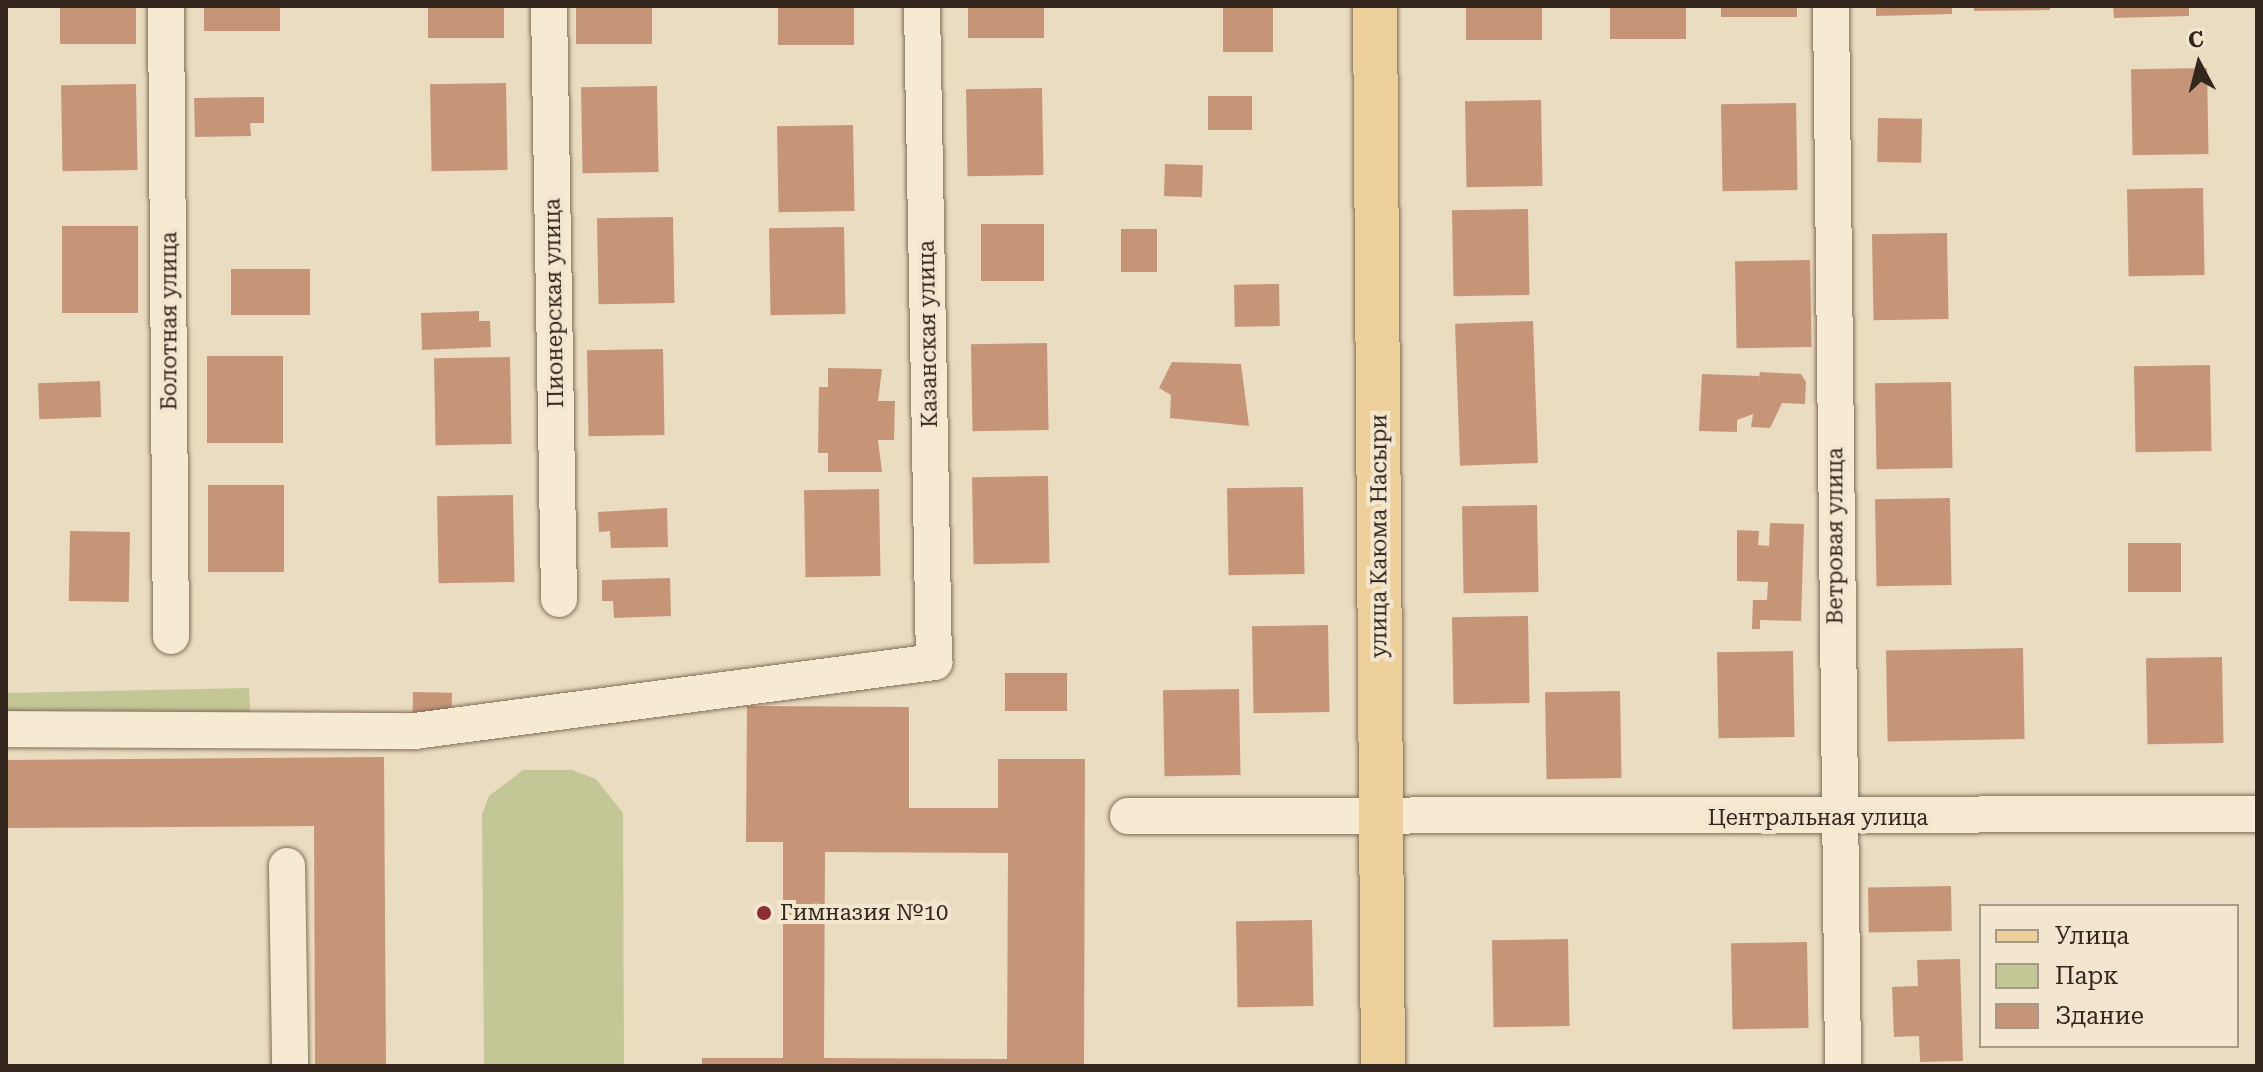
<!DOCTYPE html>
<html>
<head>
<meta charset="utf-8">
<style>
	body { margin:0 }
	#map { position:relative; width:2263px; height:1072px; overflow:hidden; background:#eadcc0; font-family:"Roboto Serif",serif }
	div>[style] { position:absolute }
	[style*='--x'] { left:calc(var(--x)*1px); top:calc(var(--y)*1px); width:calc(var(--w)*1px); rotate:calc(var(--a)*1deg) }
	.green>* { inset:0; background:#c3c795 }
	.building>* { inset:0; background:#c69578; transform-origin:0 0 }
	.roads { filter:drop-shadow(0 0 2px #826d59) drop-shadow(0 0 2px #826d59) }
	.minor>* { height:36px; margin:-18px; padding:0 18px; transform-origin:18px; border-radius:18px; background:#f6ead2 }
	.major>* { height:44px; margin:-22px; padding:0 22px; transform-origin:22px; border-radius:22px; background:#eccf99 }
	.dots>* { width:22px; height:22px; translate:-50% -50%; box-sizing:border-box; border:4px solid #f2e6ce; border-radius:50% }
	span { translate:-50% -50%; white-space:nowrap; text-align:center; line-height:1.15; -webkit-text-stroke:8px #f2e6ce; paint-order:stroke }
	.street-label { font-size:22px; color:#32261d }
	.poi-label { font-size:22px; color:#32261d }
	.left { translate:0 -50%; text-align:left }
	.frame { position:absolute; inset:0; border:8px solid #32261d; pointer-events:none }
	.legend { position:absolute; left:1979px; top:904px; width:260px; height:144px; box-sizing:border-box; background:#f2e6ce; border:2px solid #a59987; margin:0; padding:10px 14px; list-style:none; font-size:24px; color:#32261d }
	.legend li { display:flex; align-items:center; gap:16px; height:40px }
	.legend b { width:40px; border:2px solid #a59987 }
	.north { position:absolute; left:2159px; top:24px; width:80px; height:80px; -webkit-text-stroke:6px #f2e6ce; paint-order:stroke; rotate:353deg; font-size:22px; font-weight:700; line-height:32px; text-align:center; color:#32261d }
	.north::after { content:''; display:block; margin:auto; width:28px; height:36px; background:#32261d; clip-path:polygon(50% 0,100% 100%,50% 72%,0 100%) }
</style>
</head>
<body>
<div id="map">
	<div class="green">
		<div style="clip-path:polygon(249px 688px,250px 715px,6px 716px,6px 693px)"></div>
		<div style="clip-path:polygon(523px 770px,572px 770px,596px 779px,623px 813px,624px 1066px,484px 1066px,482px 815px,489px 796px)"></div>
	</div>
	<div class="building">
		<div style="left:60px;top:6px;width:76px;height:38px"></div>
		<div style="left:204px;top:6px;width:76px;height:25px"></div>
		<div style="left:428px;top:6px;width:76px;height:32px"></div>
		<div style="left:576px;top:6px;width:76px;height:38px"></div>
		<div style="left:778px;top:6px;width:76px;height:39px"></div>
		<div style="left:968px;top:6px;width:76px;height:32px"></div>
		<div style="left:1223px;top:6px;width:50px;height:46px"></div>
		<div style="left:1466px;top:6px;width:76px;height:34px"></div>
		<div style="left:1610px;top:6px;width:76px;height:33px"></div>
		<div style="left:1721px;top:6px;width:76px;height:11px"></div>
		<div style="clip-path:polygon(1876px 6px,1952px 6px,1952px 14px,1876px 16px)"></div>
		<div style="clip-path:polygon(1974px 6px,2050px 6px,2050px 10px,1974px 11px)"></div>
		<div style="clip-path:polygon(2113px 6px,2189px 6px,2189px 16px,2114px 18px)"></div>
		<div style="left:2207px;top:68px;width:86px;height:76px;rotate:89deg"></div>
		<div style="left:506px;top:83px;width:87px;height:76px;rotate:89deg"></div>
		<div style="left:136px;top:84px;width:86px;height:75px;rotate:89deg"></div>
		<div style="left:657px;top:86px;width:86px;height:76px;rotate:89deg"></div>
		<div style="left:1042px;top:88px;width:87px;height:76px;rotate:89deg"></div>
		<div style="left:1208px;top:96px;width:44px;height:34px"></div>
		<div style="clip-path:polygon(264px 97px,264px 123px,250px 123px,251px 136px,195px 137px,194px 98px)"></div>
		<div style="left:1541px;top:100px;width:86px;height:76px;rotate:89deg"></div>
		<div style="left:1796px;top:103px;width:87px;height:75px;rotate:89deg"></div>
		<div style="left:1878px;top:118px;width:44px;height:44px;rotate:1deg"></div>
		<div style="left:853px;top:125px;width:86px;height:76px;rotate:89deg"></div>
		<div style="left:1165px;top:164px;width:38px;height:32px;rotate:2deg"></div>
		<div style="left:2203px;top:188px;width:87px;height:76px;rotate:89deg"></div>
		<div style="left:1528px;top:209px;width:86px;height:76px;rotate:89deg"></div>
		<div style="left:673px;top:217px;width:86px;height:76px;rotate:89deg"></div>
		<div style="left:981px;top:224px;width:63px;height:57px"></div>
		<div style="left:62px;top:226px;width:76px;height:87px"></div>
		<div style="left:844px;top:227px;width:87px;height:75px;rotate:89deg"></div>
		<div style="left:1157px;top:229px;width:43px;height:36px;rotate:90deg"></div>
		<div style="left:1947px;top:233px;width:86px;height:75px;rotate:89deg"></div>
		<div style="left:1810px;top:260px;width:87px;height:75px;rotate:89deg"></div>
		<div style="left:310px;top:269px;width:46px;height:79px;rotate:90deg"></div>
		<div style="left:1279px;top:284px;width:42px;height:45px;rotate:89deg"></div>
		<div style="clip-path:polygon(479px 311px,479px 321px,490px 321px,491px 347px,422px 350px,421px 313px)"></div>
		<div style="left:1533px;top:321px;width:142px;height:78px;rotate:88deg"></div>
		<div style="left:1047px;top:343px;width:87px;height:76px;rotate:89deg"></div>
		<div style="left:663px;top:349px;width:86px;height:76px;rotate:89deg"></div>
		<div style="left:283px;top:356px;width:87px;height:76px;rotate:90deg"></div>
		<div style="left:510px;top:357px;width:87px;height:76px;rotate:89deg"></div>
		<div style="clip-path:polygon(1172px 362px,1241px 364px,1249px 426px,1170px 418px,1171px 395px,1159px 388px)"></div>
		<div style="left:2210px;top:365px;width:86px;height:76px;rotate:89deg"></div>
		<div style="clip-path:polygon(828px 368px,882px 369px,878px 401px,895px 401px,894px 440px,878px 440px,882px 472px,828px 472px,828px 453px,818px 453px,819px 387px,828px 387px)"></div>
		<div style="clip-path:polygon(1760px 372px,1801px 374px,1806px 382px,1805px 404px,1782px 403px,1770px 428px,1751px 427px)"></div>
		<div style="clip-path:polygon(1702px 374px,1759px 376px,1756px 413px,1737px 420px,1737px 432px,1699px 431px)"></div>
		<div style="left:100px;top:381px;width:36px;height:62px;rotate:88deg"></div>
		<div style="left:1951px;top:382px;width:86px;height:76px;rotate:89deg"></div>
		<div style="left:1048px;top:476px;width:87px;height:76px;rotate:89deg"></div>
		<div style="left:208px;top:485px;width:76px;height:87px"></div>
		<div style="left:1303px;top:487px;width:87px;height:76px;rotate:89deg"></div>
		<div style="left:879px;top:489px;width:87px;height:75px;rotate:89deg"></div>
		<div style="left:513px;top:495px;width:87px;height:76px;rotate:89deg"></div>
		<div style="left:1950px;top:498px;width:87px;height:75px;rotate:89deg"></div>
		<div style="left:1537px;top:505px;width:87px;height:75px;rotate:89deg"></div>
		<div style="clip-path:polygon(667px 508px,668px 547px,611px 548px,610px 531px,599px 532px,598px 512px)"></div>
		<div style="clip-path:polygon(1770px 523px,1804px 524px,1801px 621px,1760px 620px,1760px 629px,1752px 629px,1753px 600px,1767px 600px,1768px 582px,1737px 581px,1737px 530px,1759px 531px,1758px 545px,1769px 546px)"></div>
		<div style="left:70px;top:531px;width:60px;height:70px;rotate:1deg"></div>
		<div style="left:2128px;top:543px;width:53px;height:49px"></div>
		<div style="clip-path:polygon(670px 578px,671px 616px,614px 618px,613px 601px,602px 601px,602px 580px)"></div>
		<div style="left:1528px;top:616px;width:87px;height:76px;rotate:89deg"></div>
		<div style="left:1328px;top:625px;width:87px;height:76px;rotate:89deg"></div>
		<div style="left:2023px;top:648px;width:91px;height:137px;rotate:89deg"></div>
		<div style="left:1793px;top:651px;width:86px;height:76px;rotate:89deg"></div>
		<div style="left:2222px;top:657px;width:86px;height:76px;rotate:89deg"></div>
		<div style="left:1005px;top:673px;width:62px;height:38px"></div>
		<div style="left:1239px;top:689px;width:86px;height:76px;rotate:89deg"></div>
		<div style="left:1620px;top:691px;width:87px;height:75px;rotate:89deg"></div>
		<div style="left:413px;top:692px;width:39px;height:22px;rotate:1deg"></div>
		<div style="clip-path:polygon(evenodd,747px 706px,909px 707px,909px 808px,998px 808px,998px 759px,1085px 759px,1084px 1066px,702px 1066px,702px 1058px,783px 1058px,783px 842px,746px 842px,747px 706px,825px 852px,1008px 853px,1007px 1059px,824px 1058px,825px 852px)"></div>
		<div style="clip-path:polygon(384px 757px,386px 1066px,315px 1066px,314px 826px,6px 828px,6px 760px)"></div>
		<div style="left:1951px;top:886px;width:45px;height:83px;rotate:89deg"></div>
		<div style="left:1312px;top:920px;width:86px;height:76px;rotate:89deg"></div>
		<div style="left:1568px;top:939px;width:87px;height:76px;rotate:89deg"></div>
		<div style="left:1807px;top:942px;width:86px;height:76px;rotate:89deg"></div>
		<div style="clip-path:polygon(1960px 959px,1963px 1061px,1920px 1062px,1919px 1036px,1894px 1037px,1892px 987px,1918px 986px,1917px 960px)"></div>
	</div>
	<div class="roads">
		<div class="minor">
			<div style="--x:166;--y:6;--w:630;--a:89.55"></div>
			<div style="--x:549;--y:6;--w:593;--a:89.03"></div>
			<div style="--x:1831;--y:6;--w:1060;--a:89.35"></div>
			<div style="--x:6;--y:729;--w:409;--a:0.3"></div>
			<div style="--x:415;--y:731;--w:524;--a:-7.57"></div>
			<div style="--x:934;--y:662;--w:656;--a:-91.05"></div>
			<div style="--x:1128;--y:816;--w:1129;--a:-0.1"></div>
			<div style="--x:287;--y:866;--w:200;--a:89.1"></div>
		</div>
		<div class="major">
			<div style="--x:1375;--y:6;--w:1060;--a:89.57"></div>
		</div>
	</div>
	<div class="dots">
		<div style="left:764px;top:913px;background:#8c2d32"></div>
	</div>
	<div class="street-label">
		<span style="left:554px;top:303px;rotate:-91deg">Пионерская улица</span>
		<span style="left:169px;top:321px;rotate:-90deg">Болотная улица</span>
		<span style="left:928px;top:334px;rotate:-91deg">Казанская улица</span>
		<span style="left:1379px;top:536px;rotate:-90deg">улица Каюма Насыри</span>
		<span style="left:1835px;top:536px;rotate:-90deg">Ветровая улица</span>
		<span style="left:1818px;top:818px">Центральная улица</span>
	</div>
	<div class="poi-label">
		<span class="left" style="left:780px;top:913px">Гимназия №10</span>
	</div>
	<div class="frame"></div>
	<ul class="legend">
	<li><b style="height:10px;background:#eccf99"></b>Улица</li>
	<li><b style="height:22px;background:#c3c795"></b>Парк</li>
	<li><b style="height:22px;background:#c69578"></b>Здание</li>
	</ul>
	<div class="north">С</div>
</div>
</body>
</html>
